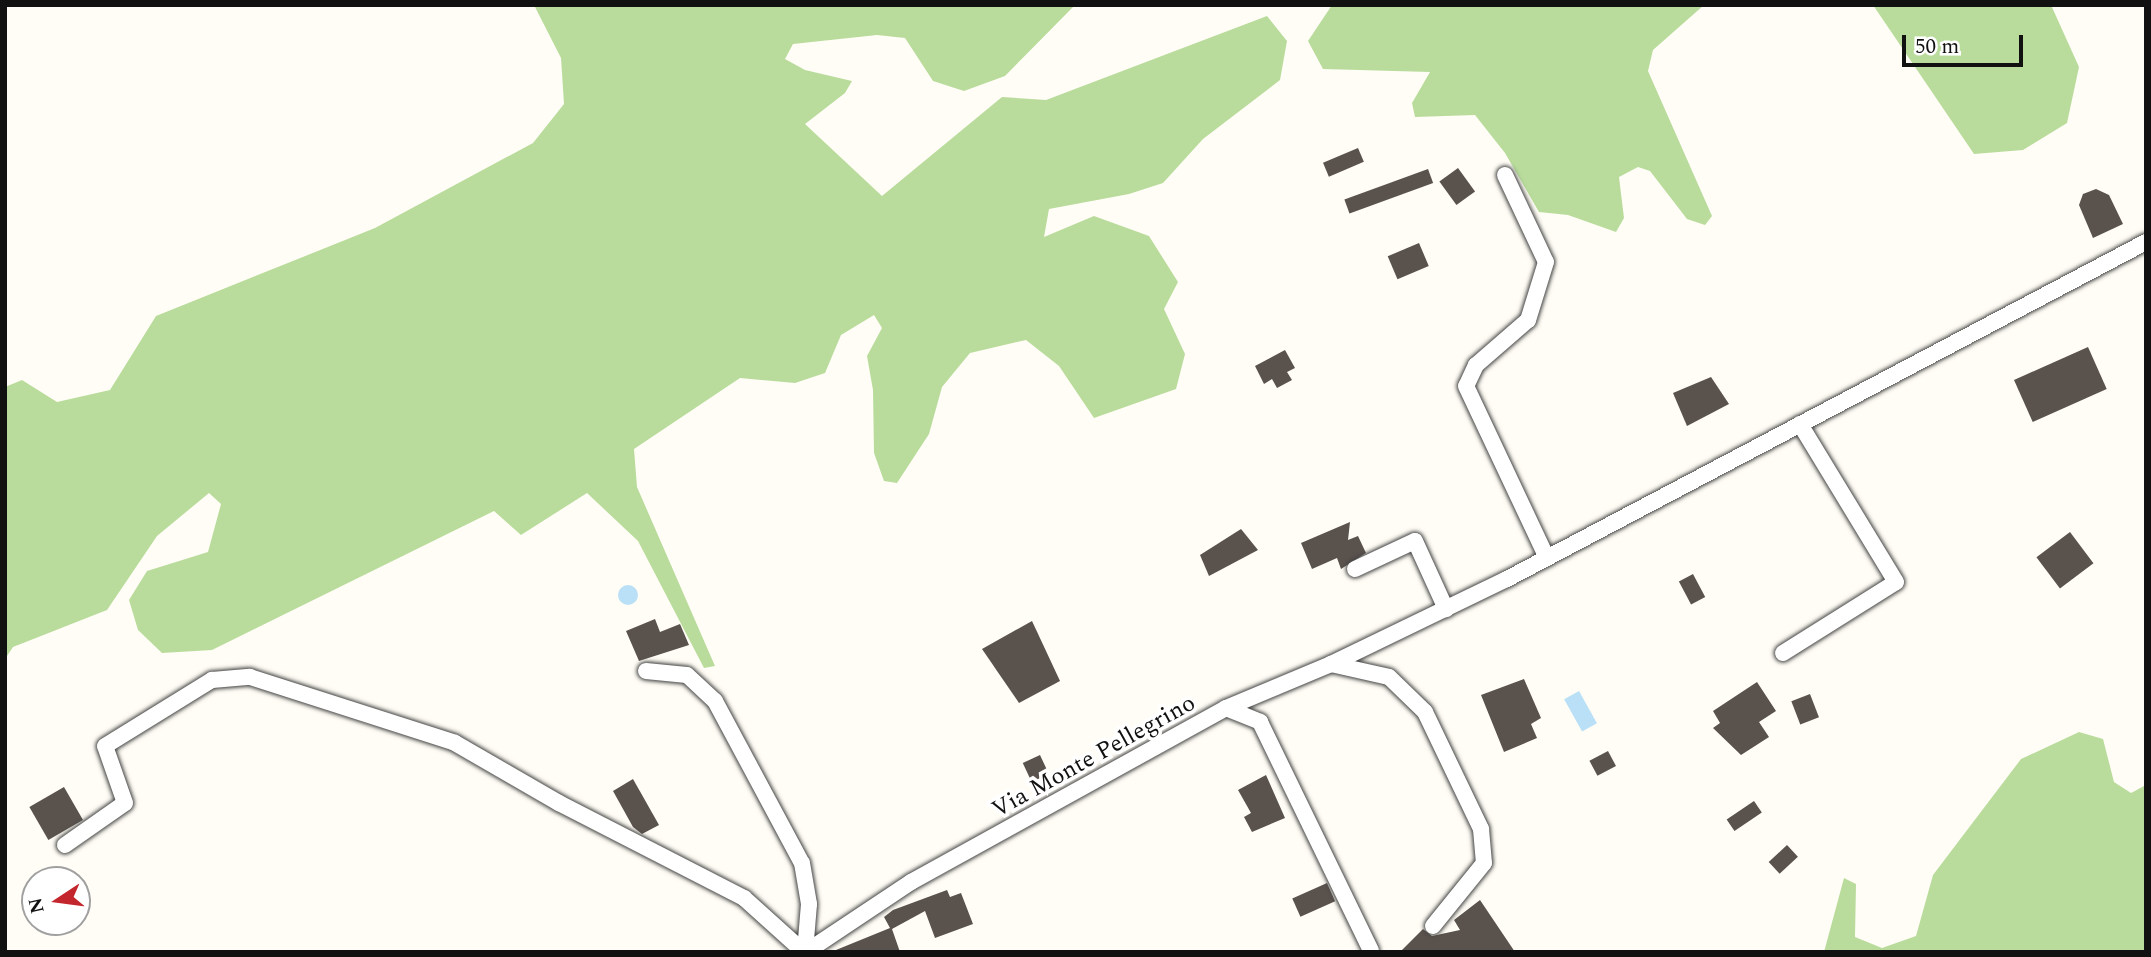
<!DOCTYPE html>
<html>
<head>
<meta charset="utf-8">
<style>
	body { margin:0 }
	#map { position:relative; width:2151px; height:957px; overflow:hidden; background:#fffdf5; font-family:Spectral,serif }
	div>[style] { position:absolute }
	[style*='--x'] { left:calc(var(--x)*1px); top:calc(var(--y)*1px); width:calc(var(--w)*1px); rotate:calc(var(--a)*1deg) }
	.forest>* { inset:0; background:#b9dc9c }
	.water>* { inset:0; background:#b9e0f7; transform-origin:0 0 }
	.round { border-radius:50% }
	.building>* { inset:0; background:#5a524d; transform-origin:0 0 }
	.roads { filter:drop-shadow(0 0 2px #444) drop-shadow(0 0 2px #444) }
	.minor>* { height:16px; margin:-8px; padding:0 8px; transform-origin:8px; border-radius:8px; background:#fff }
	span { translate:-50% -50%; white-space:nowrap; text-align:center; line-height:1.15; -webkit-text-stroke:7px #fff; paint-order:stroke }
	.street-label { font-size:24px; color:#111 }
	.frame { position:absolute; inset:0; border:7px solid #111; pointer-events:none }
	.north { position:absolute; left:21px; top:866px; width:70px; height:70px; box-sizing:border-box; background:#fff; border:2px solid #a0a0a0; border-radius:50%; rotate:257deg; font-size:19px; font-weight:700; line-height:28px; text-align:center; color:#111 }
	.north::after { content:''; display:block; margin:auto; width:24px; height:32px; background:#c4262e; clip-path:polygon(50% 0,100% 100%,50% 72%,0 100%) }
	.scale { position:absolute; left:1902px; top:35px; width:121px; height:32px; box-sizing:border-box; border:4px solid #111; border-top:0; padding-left:9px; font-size:21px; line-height:24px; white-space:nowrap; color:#111; -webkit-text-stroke:5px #fff; paint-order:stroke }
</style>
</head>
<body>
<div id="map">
	<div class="forest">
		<div style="clip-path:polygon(534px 5px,1075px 5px,1005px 76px,964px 91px,933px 81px,905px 38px,877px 35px,793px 44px,785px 59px,805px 70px,852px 81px,845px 93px,805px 124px,882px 196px,1002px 97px,1046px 100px,1267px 16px,1287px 41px,1280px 80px,1203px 139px,1163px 183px,1129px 194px,1049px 209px,1044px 237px,1094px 216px,1149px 236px,1178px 282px,1164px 309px,1185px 354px,1176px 389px,1094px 418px,1059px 366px,1026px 340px,970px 353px,942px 387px,929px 434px,897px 483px,884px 481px,874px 453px,873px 390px,867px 356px,882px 328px,874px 315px,841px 335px,825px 373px,795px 383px,740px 378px,634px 449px,637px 487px,715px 666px,704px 668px,638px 541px,587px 493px,521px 535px,494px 511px,212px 650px,162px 653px,138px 630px,129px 600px,147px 571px,208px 552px,221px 504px,209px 493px,157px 536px,107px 610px,13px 647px,5px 659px,5px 387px,22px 380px,57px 402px,110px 390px,156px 316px,375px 228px,533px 143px,564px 104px,561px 58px)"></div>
		<div style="clip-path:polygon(1332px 5px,1704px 5px,1653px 50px,1648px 71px,1712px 216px,1705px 225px,1687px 219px,1650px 171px,1638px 167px,1619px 177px,1624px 218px,1616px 232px,1568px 215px,1539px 212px,1505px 153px,1475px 115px,1415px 117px,1412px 103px,1430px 72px,1323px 69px,1308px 41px)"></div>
		<div style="clip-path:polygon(1873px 5px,2051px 5px,2079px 67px,2067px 123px,2023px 150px,1974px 154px)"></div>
		<div style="clip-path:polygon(2079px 732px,2103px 739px,2114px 782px,2131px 793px,2146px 785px,2146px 952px,1824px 952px,1844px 878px,1856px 884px,1855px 937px,1882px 948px,1916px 936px,1933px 875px,2021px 759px)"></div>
	</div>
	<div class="water">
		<div class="round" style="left:618px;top:585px;width:20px;height:20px"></div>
		<div style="left:1579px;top:691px;width:37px;height:17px;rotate:61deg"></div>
	</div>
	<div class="building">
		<div style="left:1358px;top:148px;width:15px;height:38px;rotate:67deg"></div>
		<div style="left:1458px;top:168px;width:29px;height:23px;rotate:54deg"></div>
		<div style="left:1428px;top:169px;width:15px;height:89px;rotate:70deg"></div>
		<div style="clip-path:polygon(2096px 189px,2109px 195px,2123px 224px,2093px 238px,2079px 205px,2083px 194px)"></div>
		<div style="left:1419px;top:243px;width:25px;height:34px;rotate:67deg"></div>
		<div style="left:2088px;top:347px;width:46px;height:81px;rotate:66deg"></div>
		<div style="clip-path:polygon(1285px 350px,1295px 368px,1287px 372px,1292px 380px,1277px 388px,1272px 379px,1264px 384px,1255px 366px)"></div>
		<div style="clip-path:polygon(1711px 377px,1729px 404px,1687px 426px,1673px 393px)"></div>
		<div style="clip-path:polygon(1350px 522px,1348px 540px,1358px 536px,1366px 553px,1341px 569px,1337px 558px,1312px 569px,1301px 543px)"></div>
		<div style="clip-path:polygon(1241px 529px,1258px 550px,1209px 576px,1200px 555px)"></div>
		<div style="left:2070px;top:532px;width:39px;height:42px;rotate:53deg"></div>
		<div style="left:1693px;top:574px;width:26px;height:16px;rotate:62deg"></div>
		<div style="clip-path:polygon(655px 619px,660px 632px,680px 624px,689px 645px,639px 661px,626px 631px)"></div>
		<div style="clip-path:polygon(1032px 621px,1060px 681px,1019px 703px,982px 649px)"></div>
		<div style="clip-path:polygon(1524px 679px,1541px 718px,1531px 724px,1537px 738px,1504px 752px,1481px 695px)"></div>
		<div style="clip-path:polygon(1757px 682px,1776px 711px,1759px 722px,1769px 737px,1741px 755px,1713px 728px,1720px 723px,1713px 711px)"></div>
		<div style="left:1810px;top:694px;width:25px;height:20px;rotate:69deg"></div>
		<div style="left:1608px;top:751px;width:17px;height:21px;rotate:62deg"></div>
		<div style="left:1040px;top:755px;width:21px;height:19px;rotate:65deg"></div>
		<div style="clip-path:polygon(1266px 775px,1285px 818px,1252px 832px,1244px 817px,1251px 813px,1238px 790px)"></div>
		<div style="clip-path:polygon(633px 779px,659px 825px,642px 834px,633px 827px,613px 791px)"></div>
		<div style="left:64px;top:787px;width:38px;height:40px;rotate:60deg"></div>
		<div style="left:1754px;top:801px;width:14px;height:33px;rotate:56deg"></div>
		<div style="left:1787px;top:845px;width:16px;height:25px;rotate:47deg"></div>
		<div style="left:1327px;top:883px;width:20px;height:38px;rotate:66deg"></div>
		<div style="clip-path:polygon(947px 890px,950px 897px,961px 893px,973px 924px,935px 938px,925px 911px,892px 929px,900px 952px,831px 952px,890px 928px,884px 917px,893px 910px)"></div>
		<div style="clip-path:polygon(1480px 900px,1515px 952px,1400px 952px,1423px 929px,1432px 936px,1460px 930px,1454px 920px)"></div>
	</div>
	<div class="roads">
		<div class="minor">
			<div style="--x:1505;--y:175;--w:96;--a:64.8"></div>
			<div style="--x:1546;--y:262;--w:61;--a:107.2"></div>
			<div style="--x:1528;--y:320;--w:69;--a:139.1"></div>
			<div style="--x:1476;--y:365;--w:23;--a:115"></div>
			<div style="--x:1466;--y:386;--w:190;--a:64.8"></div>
			<div style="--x:1355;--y:569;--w:66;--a:-25"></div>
			<div style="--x:1415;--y:541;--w:75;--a:65.5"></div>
			<div style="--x:1783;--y:653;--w:133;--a:-32.1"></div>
			<div style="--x:1896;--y:582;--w:185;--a:-121.3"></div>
			<div style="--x:1331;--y:664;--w:59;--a:12.6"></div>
			<div style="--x:1389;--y:677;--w:50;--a:44.2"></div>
			<div style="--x:1425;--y:712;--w:130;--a:64.4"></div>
			<div style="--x:1481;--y:829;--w:34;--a:85"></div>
			<div style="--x:1484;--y:863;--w:81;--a:129"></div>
			<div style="--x:646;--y:671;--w:41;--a:5.6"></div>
			<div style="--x:687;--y:675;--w:38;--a:43"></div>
			<div style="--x:715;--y:701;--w:184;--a:61.8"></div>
			<div style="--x:802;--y:863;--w:42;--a:80.3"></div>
			<div style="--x:809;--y:904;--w:48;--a:94.8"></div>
			<div style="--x:1226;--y:708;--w:114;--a:-22.7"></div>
			<div style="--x:1331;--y:664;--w:195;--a:-25.8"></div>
			<div style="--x:1507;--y:579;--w:722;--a:-27.81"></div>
			<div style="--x:65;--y:845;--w:73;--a:-35"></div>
			<div style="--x:125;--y:803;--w:60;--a:-109.3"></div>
			<div style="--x:105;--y:746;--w:126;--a:-31.7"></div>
			<div style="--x:212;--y:680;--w:38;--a:-5"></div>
			<div style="--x:250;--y:677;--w:215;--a:17.8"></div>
			<div style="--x:455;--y:743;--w:120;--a:30"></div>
			<div style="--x:559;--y:803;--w:208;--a:27.2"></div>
			<div style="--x:744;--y:898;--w:81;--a:42"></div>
			<div style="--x:806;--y:952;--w:126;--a:-33.7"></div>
			<div style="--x:911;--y:882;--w:360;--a:-28.9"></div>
			<div style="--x:1226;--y:708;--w:37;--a:22"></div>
			<div style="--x:1260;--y:722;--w:254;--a:64.1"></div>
		</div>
	</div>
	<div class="street-label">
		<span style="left:1094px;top:757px;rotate:-29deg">Via Monte Pellegrino</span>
	</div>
	<div class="frame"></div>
	<div class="north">N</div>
	<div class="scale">50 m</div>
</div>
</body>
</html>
